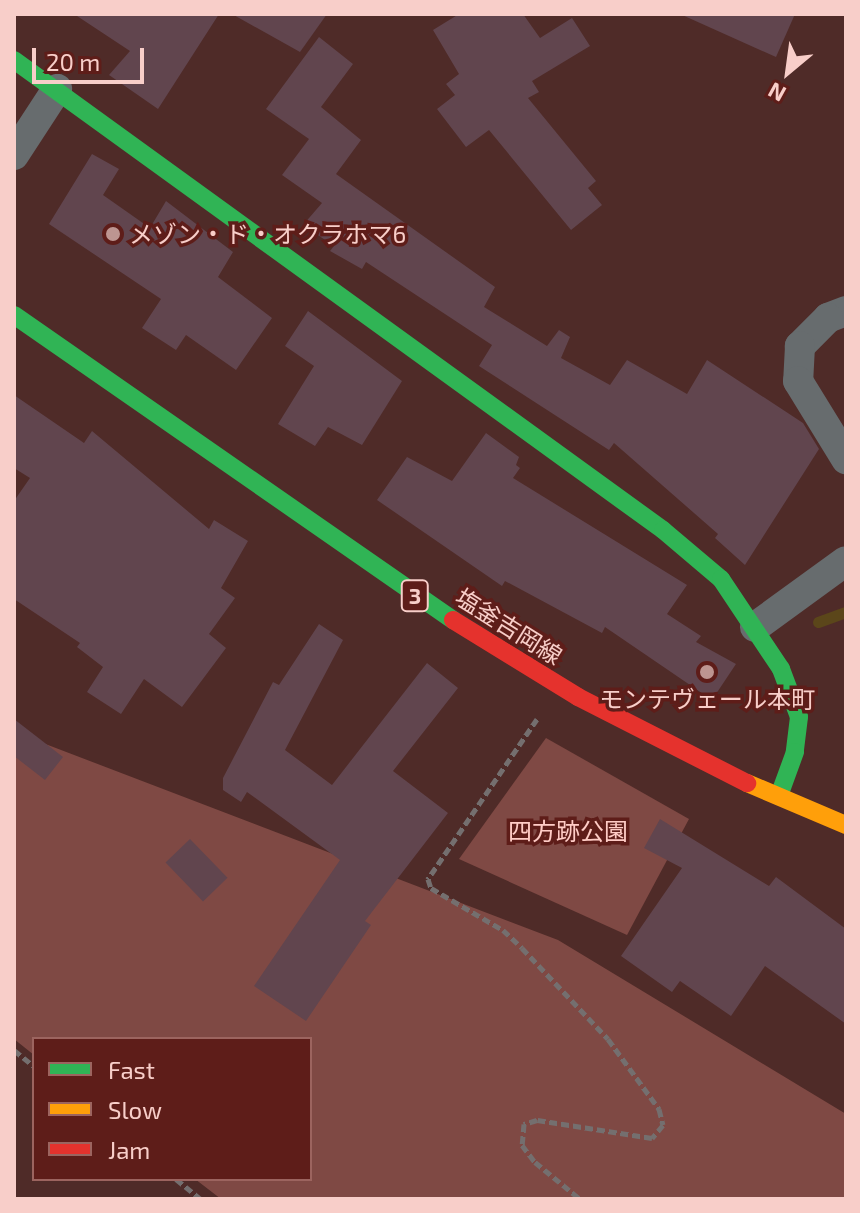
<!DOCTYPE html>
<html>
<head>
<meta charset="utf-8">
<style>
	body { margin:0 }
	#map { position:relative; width:860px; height:1213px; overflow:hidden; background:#4f2b28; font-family:"Exo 2","Noto Sans JP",sans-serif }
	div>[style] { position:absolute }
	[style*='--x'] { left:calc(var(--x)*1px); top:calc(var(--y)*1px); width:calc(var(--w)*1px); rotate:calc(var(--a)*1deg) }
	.green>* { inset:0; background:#7f4944 }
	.stream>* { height:11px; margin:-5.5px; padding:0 5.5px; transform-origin:5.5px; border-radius:5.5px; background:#5b461a }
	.building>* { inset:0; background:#61454e; transform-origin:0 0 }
	.path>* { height:5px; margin-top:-2.5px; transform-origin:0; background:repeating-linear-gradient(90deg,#746f6f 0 8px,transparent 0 12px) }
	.street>* { height:30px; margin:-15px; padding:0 15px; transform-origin:15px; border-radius:15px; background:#676c6e }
	.fast>* { height:18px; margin:-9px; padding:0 9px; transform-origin:9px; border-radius:9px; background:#30b455 }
	.slow>* { height:18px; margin:-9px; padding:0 9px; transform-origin:9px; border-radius:9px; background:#ff9f0a }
	.jam>* { height:18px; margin:-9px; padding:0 9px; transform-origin:9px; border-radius:9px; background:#e5322d }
	.dots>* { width:22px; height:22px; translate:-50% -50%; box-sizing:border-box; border:4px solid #5e1d19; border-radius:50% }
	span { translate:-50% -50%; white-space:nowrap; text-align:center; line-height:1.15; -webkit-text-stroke:7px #5e1d19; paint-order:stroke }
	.shield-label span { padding:2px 6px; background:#5e1d19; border:2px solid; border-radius:6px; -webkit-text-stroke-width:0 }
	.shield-label { font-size:22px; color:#f8cec9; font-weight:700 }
	.poi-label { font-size:24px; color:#f8cec9 }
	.left { translate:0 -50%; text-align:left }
	.street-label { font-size:24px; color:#f8cec9 }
	.park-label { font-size:24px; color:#ffccc6 }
	.frame { position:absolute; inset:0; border:16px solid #f8cec9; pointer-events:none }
	.legend { position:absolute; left:32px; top:1037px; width:280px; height:144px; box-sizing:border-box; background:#5e1d19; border:2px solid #9c645f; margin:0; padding:10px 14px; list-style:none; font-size:24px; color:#f8cec9 }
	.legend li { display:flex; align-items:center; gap:16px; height:40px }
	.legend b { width:40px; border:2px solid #9c645f }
	.north { position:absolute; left:748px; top:32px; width:80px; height:80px; -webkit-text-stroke:6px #5e1d19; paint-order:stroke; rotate:209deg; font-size:22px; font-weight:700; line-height:32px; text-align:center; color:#f8cec9 }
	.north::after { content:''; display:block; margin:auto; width:28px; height:36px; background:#f8cec9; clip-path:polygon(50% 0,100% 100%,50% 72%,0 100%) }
	.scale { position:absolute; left:32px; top:48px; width:112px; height:36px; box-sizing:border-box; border:4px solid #f8cec9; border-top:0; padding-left:10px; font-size:24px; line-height:28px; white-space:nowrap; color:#f8cec9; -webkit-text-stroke:6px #5e1d19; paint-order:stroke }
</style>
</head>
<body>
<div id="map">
	<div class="green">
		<div style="clip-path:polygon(14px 732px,558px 940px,846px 1114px,846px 1199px,221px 1199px,195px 1179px,310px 1179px,310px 1039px,34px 1039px,34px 1055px,14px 1039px)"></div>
		<div style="clip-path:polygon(546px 738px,689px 819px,627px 935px,459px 859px)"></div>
	</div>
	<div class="stream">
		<div style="--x:818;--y:622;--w:30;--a:-20"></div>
	</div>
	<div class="building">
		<div style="clip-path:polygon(74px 14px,219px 14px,158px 109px,109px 75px,130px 51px)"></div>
		<div style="clip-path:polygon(232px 14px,327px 14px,300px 52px)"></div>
		<div style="clip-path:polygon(459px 14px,523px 14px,540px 38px,572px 18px,590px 46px,532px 81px,539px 92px,528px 98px,596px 181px,588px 188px,602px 205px,571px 230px,489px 130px,466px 147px,437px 109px,455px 95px,446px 84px,459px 74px,433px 30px)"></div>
		<div style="clip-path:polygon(680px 14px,795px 14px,776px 57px)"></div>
		<div style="clip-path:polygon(319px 37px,353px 64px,321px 107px,361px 140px,336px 174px,495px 287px,484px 307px,547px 346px,559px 330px,570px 337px,561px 358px,610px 385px,627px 360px,687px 394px,707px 360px,803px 423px,819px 449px,745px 565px,715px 538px,718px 534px,614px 443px,609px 450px,479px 366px,492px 345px,366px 262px,362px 269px,330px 251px,334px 246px,303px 225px,322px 203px,282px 175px,309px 139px,266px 109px)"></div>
		<div style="clip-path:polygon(92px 154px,119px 169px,103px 195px,150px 228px,166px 201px,233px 252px,218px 277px,272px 318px,236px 370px,186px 335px,176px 350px,142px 328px,161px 299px,49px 224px)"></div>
		<div style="clip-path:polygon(308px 311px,402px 381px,362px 445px,328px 427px,315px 446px,278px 424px,314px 366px,285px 346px)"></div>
		<div style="clip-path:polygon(14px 395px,84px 443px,92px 431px,209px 529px,214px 520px,248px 541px,221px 588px,235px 598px,209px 634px,226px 648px,182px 707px,144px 679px,121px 714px,87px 692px,103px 667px,77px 647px,80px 643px,14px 599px,14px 501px,30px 478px,14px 468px)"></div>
		<div style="clip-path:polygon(486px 433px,519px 457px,516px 465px,520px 468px,513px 478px,687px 585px,667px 614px,701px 636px,696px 642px,736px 664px,712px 700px,605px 627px,602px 633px,505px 581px,502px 586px,377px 500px,407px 457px,452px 481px)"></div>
		<div style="clip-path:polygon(319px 624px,343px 640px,285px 750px,332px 785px,427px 663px,458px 688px,393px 771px,448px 813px,365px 921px,371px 925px,306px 1021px,254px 986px,340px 860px,247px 792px,241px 802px,223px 790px,223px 778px,273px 682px,279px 685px)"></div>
		<div style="clip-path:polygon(14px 719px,63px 757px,45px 780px,14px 756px)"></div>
		<div style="clip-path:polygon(660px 819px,769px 886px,776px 877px,846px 929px,846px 1024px,765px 966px,731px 1016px,680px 981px,672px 992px,621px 956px,682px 868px,644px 848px)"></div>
		<div style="left:190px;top:839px;width:54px;height:34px;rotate:46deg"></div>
	</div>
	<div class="path">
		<div style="--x:537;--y:719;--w:194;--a:124.3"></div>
		<div style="--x:428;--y:879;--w:9;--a:72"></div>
		<div style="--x:431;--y:888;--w:83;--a:30.3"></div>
		<div style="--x:503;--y:930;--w:26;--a:43"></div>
		<div style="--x:522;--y:948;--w:125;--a:46.6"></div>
		<div style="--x:608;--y:1039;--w:87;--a:53.9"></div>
		<div style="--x:659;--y:1109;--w:16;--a:76"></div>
		<div style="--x:663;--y:1125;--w:17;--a:130"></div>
		<div style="--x:652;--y:1138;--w:116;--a:-171.1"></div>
		<div style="--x:537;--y:1120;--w:14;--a:163"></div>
		<div style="--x:524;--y:1124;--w:21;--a:95"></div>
		<div style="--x:522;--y:1145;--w:21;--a:53"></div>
		<div style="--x:535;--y:1162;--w:58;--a:39.4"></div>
		<div style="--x:14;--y:1050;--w:26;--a:39"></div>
		<div style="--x:176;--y:1179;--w:32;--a:39"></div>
	</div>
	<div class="street">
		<div style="--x:14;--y:155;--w:79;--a:-56.9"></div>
		<div style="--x:846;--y:311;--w:19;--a:159"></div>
		<div style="--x:828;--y:318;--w:40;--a:135"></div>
		<div style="--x:800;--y:346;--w:35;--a:93"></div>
		<div style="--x:798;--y:381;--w:92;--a:58.4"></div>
		<div style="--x:755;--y:627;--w:112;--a:-36"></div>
	</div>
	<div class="fast">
		<div style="--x:14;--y:60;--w:801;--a:35.91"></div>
		<div style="--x:663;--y:530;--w:76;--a:40.2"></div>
		<div style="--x:721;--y:579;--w:108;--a:56.3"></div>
		<div style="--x:781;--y:669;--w:51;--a:69.4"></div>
		<div style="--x:799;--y:717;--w:35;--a:97"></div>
		<div style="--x:795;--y:752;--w:47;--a:110"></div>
		<div style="--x:14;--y:315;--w:535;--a:34.79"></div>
	</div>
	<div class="slow">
		<div style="--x:747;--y:783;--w:108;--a:23"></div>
	</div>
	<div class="jam">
		<div style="--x:453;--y:620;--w:147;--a:31.6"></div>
		<div style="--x:578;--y:697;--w:190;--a:27"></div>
	</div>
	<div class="dots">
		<div style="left:113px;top:234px;background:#bd9591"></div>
		<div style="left:707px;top:672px;background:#bd9591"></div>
	</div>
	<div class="shield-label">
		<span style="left:415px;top:596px">3</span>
	</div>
	<div class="poi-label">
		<span class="left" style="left:129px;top:234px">メゾン・ド・オクラホマ6</span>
		<span style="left:707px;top:699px">モンテヴェール本町</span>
	</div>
	<div class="street-label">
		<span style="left:509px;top:626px;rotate:32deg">塩釜吉岡線</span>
	</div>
	<div class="park-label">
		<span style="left:568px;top:831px">四方跡公園</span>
	</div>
	<div class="frame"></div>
	<ul class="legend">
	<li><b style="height:10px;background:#30b455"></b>Fast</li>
	<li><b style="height:10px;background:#ff9f0a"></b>Slow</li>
	<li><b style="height:10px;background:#e5322d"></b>Jam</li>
	</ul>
	<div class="north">N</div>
	<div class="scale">20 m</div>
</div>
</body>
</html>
